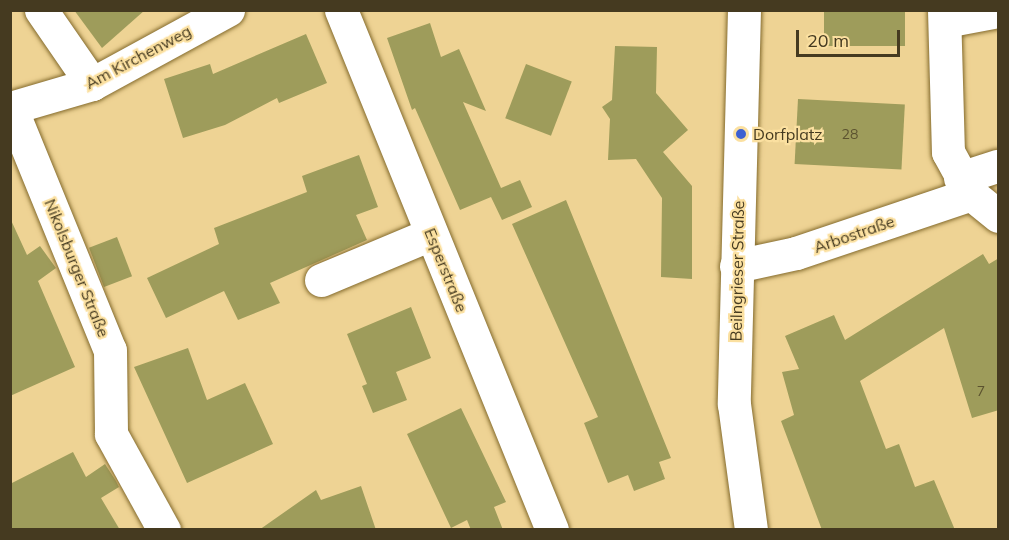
<!DOCTYPE html>
<html>
<head>
<meta charset="utf-8">
<style>
	body { margin:0 }
	#map { position:relative; width:1009px; height:540px; overflow:hidden; background:#eed394; font-family:Mulish,sans-serif }
	div>[style] { position:absolute }
	[style*='--x'] { left:calc(var(--x)*1px); top:calc(var(--y)*1px); width:calc(var(--w)*1px); rotate:calc(var(--a)*1deg) }
	.building>* { inset:0; background:#9e9c5b; transform-origin:0 0 }
	.roads { filter:drop-shadow(0 0 2px #846b2d) drop-shadow(0 0 2px #846b2d) }
	.minor>* { height:33px; margin:-16.5px; padding:0 16.5px; transform-origin:16.5px; border-radius:16.5px; background:#fff }
	.major>* { height:33px; margin:-16.5px; padding:0 16.5px; transform-origin:16.5px; border-radius:16.5px; background:#fff }
	.dots>* { width:16px; height:16px; translate:-50% -50%; box-sizing:border-box; border:3px solid #fbe0a0; border-radius:50% }
	span { translate:-50% -50%; white-space:nowrap; text-align:center; line-height:1.15; -webkit-text-stroke:4.5px #fbe0a0; paint-order:stroke }
	.number-label { font-size:14px; color:#5b522f }
	.number-label span { -webkit-text-stroke-width:0 }
	.street-label { font-size:16px; color:#453a20 }
	.poi-label { font-size:16px; color:#453a20 }
	.left { translate:0 -50%; text-align:left }
	.frame { position:absolute; inset:0; border:12px solid #453a20; pointer-events:none }
	.scale { position:absolute; left:796px; top:30px; width:104px; height:27px; box-sizing:border-box; border:3px solid #453a20; border-top:0; padding-left:8px; font-size:18px; line-height:21px; white-space:nowrap; color:#453a20; -webkit-text-stroke:4px #fbe0a0; paint-order:stroke }
</style>
</head>
<body>
<div id="map">
	<div class="building">
		<div style="clip-path:polygon(74px 10px,145px 10px,102px 48px)"></div>
		<div style="left:824px;top:10px;width:81px;height:36px"></div>
		<div style="clip-path:polygon(430px 23px,441px 57px,459px 49px,486px 111px,463px 102px,501px 188px,520px 180px,532px 207px,502px 220px,491px 197px,460px 210px,415px 108px,412px 110px,387px 38px)"></div>
		<div style="clip-path:polygon(306px 34px,327px 83px,279px 103px,277px 98px,225px 125px,183px 138px,164px 79px,210px 64px,213px 74px)"></div>
		<div style="clip-path:polygon(615px 46px,657px 47px,656px 93px,688px 130px,663px 152px,692px 186px,692px 279px,661px 277px,662px 198px,636px 159px,608px 160px,610px 119px,602px 107px,612px 100px)"></div>
		<div style="left:526px;top:64px;width:49px;height:58px;rotate:21deg"></div>
		<div style="left:798px;top:99px;width:107px;height:65px;rotate:3deg"></div>
		<div style="clip-path:polygon(359px 155px,378px 207px,356px 215px,367px 240px,270px 283px,280px 303px,238px 320px,224px 291px,166px 318px,147px 278px,219px 244px,214px 228px,307px 192px,302px 176px)"></div>
		<div style="clip-path:polygon(566px 200px,671px 458px,659px 462px,665px 479px,634px 491px,628px 475px,608px 483px,584px 423px,598px 417px,512px 224px)"></div>
		<div style="clip-path:polygon(10px 218px,27px 255px,40px 246px,56px 268px,38px 281px,75px 367px,10px 396px)"></div>
		<div style="left:117px;top:237px;width:42px;height:30px;rotate:69deg"></div>
		<div style="clip-path:polygon(983px 254px,989px 264px,999px 258px,999px 410px,972px 418px,944px 328px,860px 381px,886px 449px,899px 444px,915px 487px,934px 480px,955px 530px,822px 530px,781px 421px,794px 415px,782px 372px,799px 369px,785px 336px,834px 315px,845px 340px)"></div>
		<div style="clip-path:polygon(411px 307px,431px 358px,396px 372px,407px 400px,373px 413px,362px 386px,367px 384px,347px 334px)"></div>
		<div style="clip-path:polygon(188px 348px,207px 400px,245px 383px,273px 444px,187px 483px,134px 367px)"></div>
		<div style="clip-path:polygon(461px 408px,506px 502px,494px 507px,503px 530px,471px 530px,467px 520px,451px 528px,407px 434px)"></div>
		<div style="clip-path:polygon(73px 452px,86px 477px,105px 464px,116px 481px,119px 487px,101px 498px,120px 530px,10px 530px,10px 484px)"></div>
		<div style="clip-path:polygon(361px 486px,376px 530px,259px 530px,316px 490px,321px 500px)"></div>
	</div>
	<div class="roads">
		<div class="minor">
			<div style="--x:41;--y:10;--w:90;--a:55.4"></div>
			<div style="--x:341;--y:10;--w:561;--a:67.91"></div>
			<div style="--x:944;--y:10;--w:142;--a:88.4"></div>
			<div style="--x:948;--y:152;--w:48;--a:61.3"></div>
			<div style="--x:945;--y:21;--w:54;--a:-10.7"></div>
			<div style="--x:10;--y:108;--w:85;--a:-16.3"></div>
			<div style="--x:92;--y:84;--w:155;--a:-28.6"></div>
			<div style="--x:11;--y:108;--w:261;--a:67.8"></div>
			<div style="--x:110;--y:350;--w:84;--a:89.3"></div>
			<div style="--x:111;--y:434;--w:110;--a:61.1"></div>
			<div style="--x:960;--y:178;--w:40;--a:-18"></div>
			<div style="--x:736;--y:266;--w:61;--a:-12.2"></div>
			<div style="--x:796;--y:253;--w:185;--a:-18.6"></div>
			<div style="--x:971;--y:194;--w:35;--a:39"></div>
			<div style="--x:321;--y:280;--w:119;--a:-22.7"></div>
		</div>
		<div class="major">
			<div style="--x:744;--y:10;--w:394;--a:91.5"></div>
			<div style="--x:734;--y:404;--w:127;--a:82.3"></div>
		</div>
	</div>
	<div class="dots">
		<div style="left:741px;top:134px;background:#3d60d2"></div>
	</div>
	<div class="number-label">
		<span style="left:850px;top:134px">28</span>
		<span style="left:981px;top:391px">7</span>
	</div>
	<div class="street-label">
		<span style="left:138px;top:57px;rotate:-28deg">Am Kirchenweg</span>
		<span style="left:854px;top:234px;rotate:-19deg">Arbostraße</span>
		<span style="left:77px;top:268px;rotate:68deg">Nikolsburger Straße</span>
		<span style="left:446px;top:270px;rotate:68deg">Esperstraße</span>
		<span style="left:737px;top:271px;rotate:-89deg">Beilngrieser Straße</span>
	</div>
	<div class="poi-label">
		<span class="left" style="left:753px;top:134px">Dorfplatz</span>
	</div>
	<div class="frame"></div>
	<div class="scale">20 m</div>
</div>
</body>
</html>
